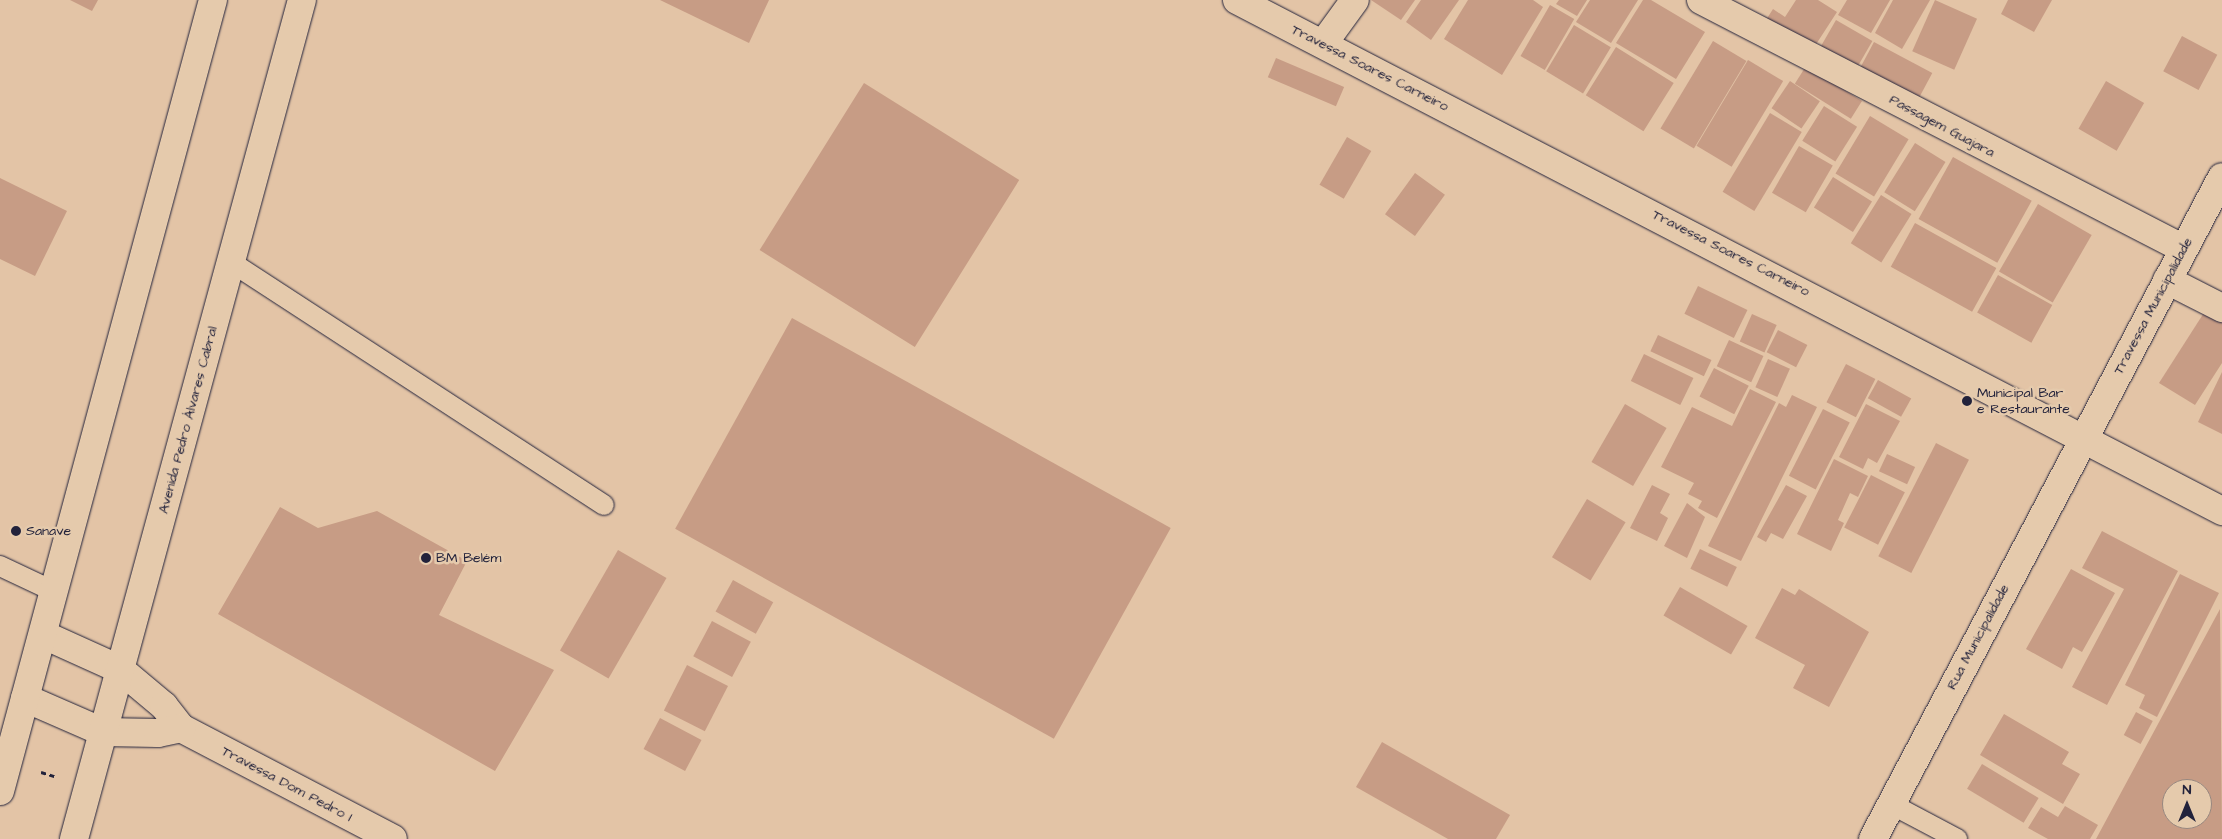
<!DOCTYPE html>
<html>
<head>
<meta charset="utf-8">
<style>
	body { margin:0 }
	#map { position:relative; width:2222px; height:839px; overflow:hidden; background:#e3c4a6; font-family:"Architects Daughter",sans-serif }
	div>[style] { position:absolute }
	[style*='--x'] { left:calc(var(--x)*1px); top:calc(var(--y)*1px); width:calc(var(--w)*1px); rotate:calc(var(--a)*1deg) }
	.building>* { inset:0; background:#c79c85; transform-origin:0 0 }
	.path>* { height:3px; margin-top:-1.5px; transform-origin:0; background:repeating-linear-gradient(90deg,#22223b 0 5px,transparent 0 9px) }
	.roads { filter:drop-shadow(0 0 1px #22223b) drop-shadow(0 0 1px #22223b) }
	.service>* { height:20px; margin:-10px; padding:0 10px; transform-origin:10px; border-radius:10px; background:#e5caac }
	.minor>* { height:28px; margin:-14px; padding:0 14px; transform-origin:14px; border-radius:14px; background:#e5caac }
	.tertiary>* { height:28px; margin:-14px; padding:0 14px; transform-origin:14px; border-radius:14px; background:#e5caac }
	.primary>* { height:28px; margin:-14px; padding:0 14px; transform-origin:14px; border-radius:14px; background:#e5caac }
	.dots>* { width:14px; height:14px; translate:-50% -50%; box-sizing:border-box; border:2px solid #e5caac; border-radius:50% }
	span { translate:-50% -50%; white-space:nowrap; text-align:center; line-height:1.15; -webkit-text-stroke:5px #e5caac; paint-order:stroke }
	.street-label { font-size:14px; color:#22223b }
	.poi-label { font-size:14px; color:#22223b }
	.left { translate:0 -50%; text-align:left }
	.north { position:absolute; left:2162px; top:779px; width:50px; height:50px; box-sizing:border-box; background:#e5caac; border:1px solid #97877f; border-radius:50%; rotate:0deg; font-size:14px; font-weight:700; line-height:20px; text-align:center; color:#22223b }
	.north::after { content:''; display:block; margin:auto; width:18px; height:22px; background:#22223b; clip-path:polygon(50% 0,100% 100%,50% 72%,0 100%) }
</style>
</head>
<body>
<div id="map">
	<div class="building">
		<div style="clip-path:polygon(70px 0,98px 0,92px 11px)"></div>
		<div style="clip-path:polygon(660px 0,769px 0,749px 43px)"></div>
		<div style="clip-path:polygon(1371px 0,1415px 0,1401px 20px)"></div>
		<div style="clip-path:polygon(1421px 0,1459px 0,1431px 40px,1406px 22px)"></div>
		<div style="clip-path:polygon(1468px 0,1533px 0,1543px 7px,1502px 75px,1444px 39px)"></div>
		<div style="clip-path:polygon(1559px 0,1587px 0,1577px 16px,1556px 4px)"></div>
		<div style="clip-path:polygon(1590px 0,1638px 0,1611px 43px,1576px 22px)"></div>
		<div style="clip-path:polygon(1643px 0,1651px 0,1705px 32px,1676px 79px,1616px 43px)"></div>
		<div style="clip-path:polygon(1796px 0,1818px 0,1837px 12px,1813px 49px,1766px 20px,1773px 9px,1785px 17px)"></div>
		<div style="clip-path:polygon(1847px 0,1890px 0,1871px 33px,1838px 15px)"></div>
		<div style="clip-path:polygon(1893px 0,1930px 0,1902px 49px,1875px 33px)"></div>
		<div style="left:1935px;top:0;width:46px;height:56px;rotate:24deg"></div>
		<div style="clip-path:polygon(2008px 0,2052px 0,2034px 32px,2001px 14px)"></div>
		<div style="left:1550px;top:5px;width:28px;height:59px;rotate:30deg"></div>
		<div style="left:1836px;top:20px;width:42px;height:38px;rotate:30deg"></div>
		<div style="left:1574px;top:25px;width:43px;height:54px;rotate:31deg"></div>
		<div style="left:2182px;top:36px;width:40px;height:40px;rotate:28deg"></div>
		<div style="left:1713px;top:41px;width:39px;height:102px;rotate:31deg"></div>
		<div style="left:1874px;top:42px;width:66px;height:29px;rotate:28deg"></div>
		<div style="left:1616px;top:47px;width:68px;height:57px;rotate:32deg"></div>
		<div style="left:1276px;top:58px;width:74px;height:21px;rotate:23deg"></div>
		<div style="left:1748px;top:60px;width:41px;height:100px;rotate:31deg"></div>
		<div style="left:1806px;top:66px;width:66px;height:21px;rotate:32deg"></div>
		<div style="left:1790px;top:81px;width:36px;height:33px;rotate:34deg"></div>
		<div style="left:2106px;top:81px;width:44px;height:55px;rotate:30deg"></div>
		<div style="left:864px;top:83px;width:183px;height:197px;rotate:32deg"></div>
		<div style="left:1824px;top:106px;width:39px;height:41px;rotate:32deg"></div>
		<div style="left:1770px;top:113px;width:37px;height:92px;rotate:31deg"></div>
		<div style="left:1870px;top:116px;width:45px;height:67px;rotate:31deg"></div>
		<div style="left:1347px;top:137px;width:28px;height:55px;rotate:30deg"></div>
		<div style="left:1915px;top:143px;width:36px;height:58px;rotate:32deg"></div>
		<div style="left:1799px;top:146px;width:39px;height:54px;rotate:30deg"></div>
		<div style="left:1953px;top:157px;width:90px;height:71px;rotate:29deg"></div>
		<div style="left:1415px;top:173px;width:37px;height:51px;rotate:36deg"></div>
		<div style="left:1833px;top:177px;width:46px;height:36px;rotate:32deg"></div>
		<div style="clip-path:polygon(0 178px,67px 211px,35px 276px,0 259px)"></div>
		<div style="left:1881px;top:195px;width:36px;height:57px;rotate:32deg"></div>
		<div style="left:2038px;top:204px;width:62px;height:78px;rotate:30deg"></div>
		<div style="left:1915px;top:223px;width:93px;height:50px;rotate:29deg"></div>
		<div style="left:1998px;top:275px;width:62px;height:43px;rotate:29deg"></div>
		<div style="left:1698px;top:286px;width:55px;height:31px;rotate:26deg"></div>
		<div style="clip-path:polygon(2207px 308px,2222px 317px,2222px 363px,2195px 405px,2159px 383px)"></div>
		<div style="left:1752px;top:314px;width:27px;height:30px;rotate:24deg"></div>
		<div style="left:792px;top:318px;width:433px;height:241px;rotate:29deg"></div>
		<div style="left:1778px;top:330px;width:33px;height:25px;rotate:27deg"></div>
		<div style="left:1658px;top:335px;width:59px;height:18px;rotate:25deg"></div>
		<div style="left:1729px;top:340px;width:38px;height:29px;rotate:25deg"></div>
		<div style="left:1644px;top:354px;width:55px;height:30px;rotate:26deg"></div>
		<div style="left:1768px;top:359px;width:24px;height:31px;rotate:24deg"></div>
		<div style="left:1846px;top:364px;width:33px;height:43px;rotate:27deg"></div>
		<div style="left:1714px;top:368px;width:39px;height:32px;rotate:27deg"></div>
		<div style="clip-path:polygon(2222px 372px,2222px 434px,2198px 422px)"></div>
		<div style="left:1878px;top:380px;width:38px;height:21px;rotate:29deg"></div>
		<div style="clip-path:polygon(1750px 389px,1776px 402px,1717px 518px,1698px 508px,1702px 501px,1688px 494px,1694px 483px,1661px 467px,1692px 407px,1732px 426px)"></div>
		<div style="clip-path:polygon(1792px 395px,1817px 407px,1741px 561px,1708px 546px,1779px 403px,1786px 407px)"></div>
		<div style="left:1625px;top:404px;width:48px;height:67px;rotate:30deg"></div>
		<div style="clip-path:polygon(1866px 404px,1900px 421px,1877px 463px,1868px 458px,1863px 469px,1839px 457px)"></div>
		<div style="left:1823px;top:409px;width:30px;height:75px;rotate:27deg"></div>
		<div style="left:1936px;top:443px;width:37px;height:127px;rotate:27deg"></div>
		<div style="left:1887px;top:454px;width:31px;height:19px;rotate:25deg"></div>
		<div style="clip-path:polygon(1834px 459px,1868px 476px,1858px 497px,1850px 493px,1838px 520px,1844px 523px,1831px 551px,1797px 534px)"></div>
		<div style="left:1871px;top:475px;width:38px;height:59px;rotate:27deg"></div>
		<div style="clip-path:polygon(1652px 485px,1670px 494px,1660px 513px,1668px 518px,1657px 541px,1630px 528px)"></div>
		<div style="clip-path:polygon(1786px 485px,1807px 496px,1783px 539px,1771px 533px,1766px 542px,1757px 537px)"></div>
		<div style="left:1587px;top:499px;width:45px;height:68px;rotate:31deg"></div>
		<div style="clip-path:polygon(1687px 503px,1705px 517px,1687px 558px,1664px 546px)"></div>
		<div style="clip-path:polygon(280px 507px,318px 528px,377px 511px,467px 561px,439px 615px,554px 670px,495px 771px,218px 614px)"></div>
		<div style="clip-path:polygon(2102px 531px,2178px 571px,2107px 705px,2072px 687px,2124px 589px,2082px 568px)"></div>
		<div style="left:1700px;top:549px;width:41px;height:22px;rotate:26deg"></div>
		<div style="left:618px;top:550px;width:56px;height:116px;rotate:30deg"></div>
		<div style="clip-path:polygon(2071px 569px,2115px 593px,2082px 652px,2073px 647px,2062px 669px,2026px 649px)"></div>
		<div style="clip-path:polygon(2180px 574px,2219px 593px,2157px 717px,2139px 708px,2145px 695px,2125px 685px)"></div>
		<div style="left:733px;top:580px;width:46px;height:36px;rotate:29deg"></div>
		<div style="left:1680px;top:587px;width:78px;height:33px;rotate:30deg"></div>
		<div style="clip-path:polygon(1782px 588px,1795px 595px,1799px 589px,1869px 632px,1829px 707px,1793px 688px,1805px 665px,1755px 638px)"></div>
		<div style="clip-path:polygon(evenodd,2220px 609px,2222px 839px,2096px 839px,2220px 609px,2172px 789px,2202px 789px,2202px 819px,2172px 819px,2172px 789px)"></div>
		<div style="left:712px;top:621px;width:44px;height:40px;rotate:28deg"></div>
		<div style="left:687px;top:665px;width:46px;height:51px;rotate:27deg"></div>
		<div style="left:2136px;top:712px;width:19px;height:26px;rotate:28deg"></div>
		<div style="clip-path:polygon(2004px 714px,2069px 752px,2062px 764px,2080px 774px,2063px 804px,1980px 755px)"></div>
		<div style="left:660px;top:718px;width:47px;height:35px;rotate:28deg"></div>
		<div style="clip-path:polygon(1382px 742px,1510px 815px,1496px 839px,1448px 839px,1356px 787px)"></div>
		<div style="left:1982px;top:764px;width:66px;height:29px;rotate:31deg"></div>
		<div style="clip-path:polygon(2065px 806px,2098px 825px,2090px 839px,2048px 839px,2028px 828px,2041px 807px,2058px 817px)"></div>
	</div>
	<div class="path">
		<div style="--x:41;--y:772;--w:14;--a:17"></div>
	</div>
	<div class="roads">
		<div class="service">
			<div style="--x:231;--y:262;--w:445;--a:33.1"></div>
			<div style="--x:0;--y:566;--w:61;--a:25.3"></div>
			<div style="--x:1891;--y:804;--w:75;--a:27.9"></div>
		</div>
		<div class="minor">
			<div style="--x:1237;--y:0;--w:1110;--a:27.42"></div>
			<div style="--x:1701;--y:0;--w:543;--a:27.27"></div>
			<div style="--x:1323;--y:44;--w:54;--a:-54"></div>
			<div style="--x:2167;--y:280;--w:62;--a:27"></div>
		</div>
		<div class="tertiary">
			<div style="--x:44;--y:635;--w:85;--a:24.4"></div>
			<div style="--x:121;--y:670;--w:56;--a:39.9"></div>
			<div style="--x:164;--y:706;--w:28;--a:52"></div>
			<div style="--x:181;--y:728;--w:239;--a:27.6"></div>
			<div style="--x:25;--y:698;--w:85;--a:23.6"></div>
			<div style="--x:103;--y:732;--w:55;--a:1"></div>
			<div style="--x:158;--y:733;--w:24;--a:-12"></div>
			<div style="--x:1873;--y:839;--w:748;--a:-62.2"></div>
		</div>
		<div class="primary">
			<div style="--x:0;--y:791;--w:819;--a:-74.93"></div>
			<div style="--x:74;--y:839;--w:869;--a:-74.8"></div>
		</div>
	</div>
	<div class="dots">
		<div style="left:1967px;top:401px;background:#22223b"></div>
		<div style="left:16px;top:531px;background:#22223b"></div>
		<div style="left:426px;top:558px;background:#22223b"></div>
	</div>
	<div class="street-label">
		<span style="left:1370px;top:68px;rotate:27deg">Travessa Soares Carneiro</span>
		<span style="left:1942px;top:126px;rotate:28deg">Passagem Guajara</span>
		<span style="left:1731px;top:253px;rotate:27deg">Travessa Soares Carneiro</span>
		<span style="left:2153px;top:306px;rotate:-62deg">Travessa Municipalidade</span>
		<span style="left:188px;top:420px;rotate:-75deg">Avenida Pedro Álvares Cabral</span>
		<span style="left:1978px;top:637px;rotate:-62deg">Rua Municipalidade</span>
		<span style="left:287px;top:784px;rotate:28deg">Travessa Dom Pedro I</span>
	</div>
	<div class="poi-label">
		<span class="left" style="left:1977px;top:401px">Municipal Bar<br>e Restaurante</span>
		<span class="left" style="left:26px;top:531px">Sanave</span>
		<span class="left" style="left:436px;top:558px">BM Belém</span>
	</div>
	<div class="north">N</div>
</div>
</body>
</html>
